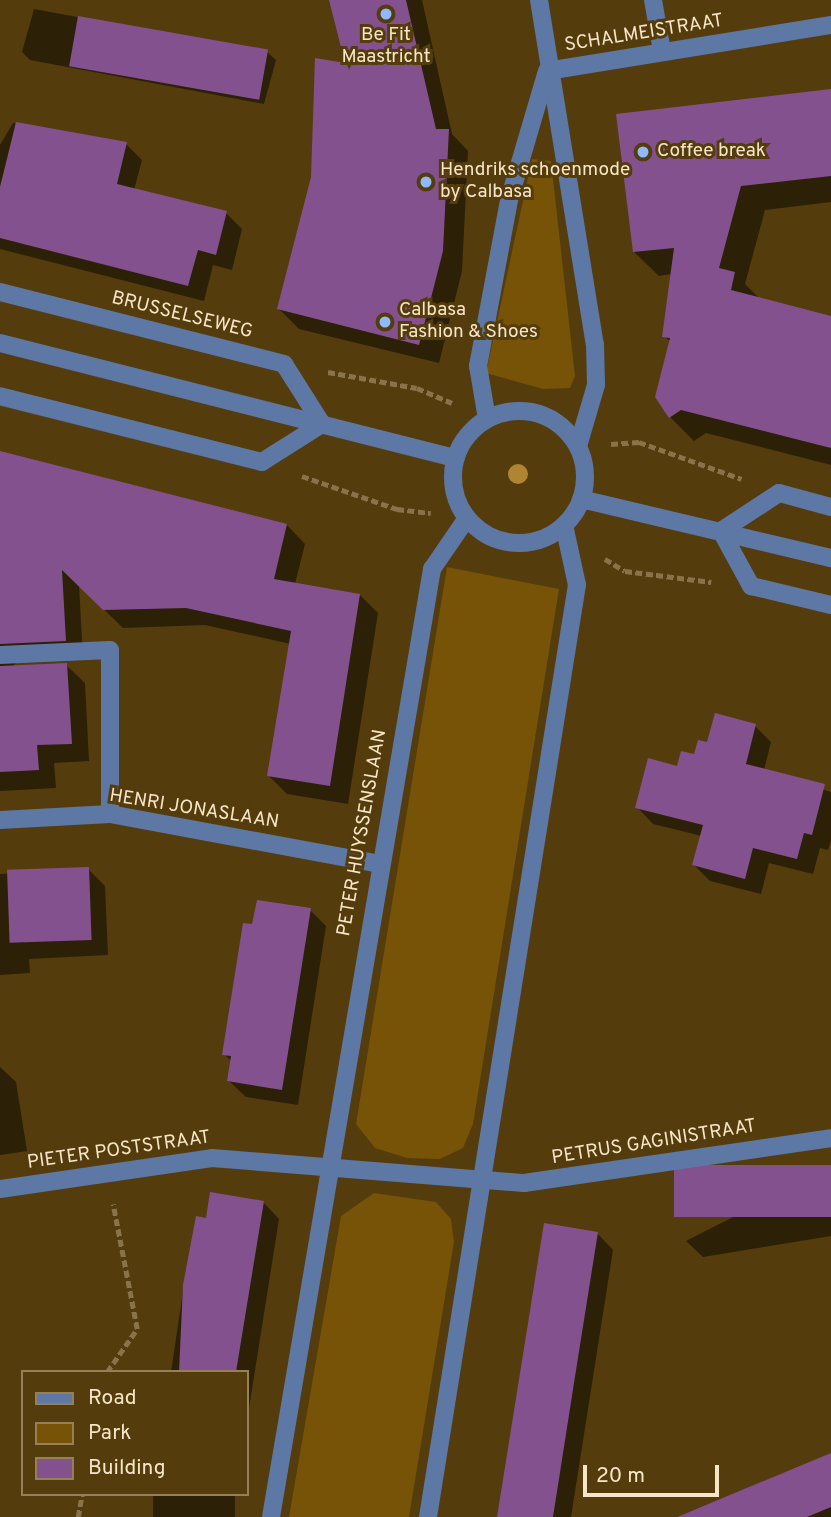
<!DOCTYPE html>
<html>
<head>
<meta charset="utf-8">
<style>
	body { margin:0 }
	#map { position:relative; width:831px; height:1517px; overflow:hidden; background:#543c0d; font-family:Overpass,sans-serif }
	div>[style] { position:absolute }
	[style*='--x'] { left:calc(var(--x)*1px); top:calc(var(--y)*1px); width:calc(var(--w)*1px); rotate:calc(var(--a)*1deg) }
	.green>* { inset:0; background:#765306 }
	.shadow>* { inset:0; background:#0007; transform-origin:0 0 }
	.building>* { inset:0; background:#84518f; transform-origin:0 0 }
	.path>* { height:4.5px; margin-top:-2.25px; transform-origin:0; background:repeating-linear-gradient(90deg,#89734a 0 7px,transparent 0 10.5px) }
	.minor>* { height:18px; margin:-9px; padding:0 9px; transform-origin:9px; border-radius:9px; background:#5d78a5 }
	.minor>.ring { margin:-9px; padding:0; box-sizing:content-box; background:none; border:18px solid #5d78a5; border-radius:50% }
	.trees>* { width:20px; height:20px; margin:-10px; border-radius:50%; background:#af8432 }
	.dots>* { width:19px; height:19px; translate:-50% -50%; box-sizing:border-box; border:4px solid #543c0d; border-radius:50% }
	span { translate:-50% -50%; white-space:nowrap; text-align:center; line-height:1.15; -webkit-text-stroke:6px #543c0d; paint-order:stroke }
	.street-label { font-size:19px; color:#f7e5c8 }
	.poi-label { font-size:19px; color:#f7e5c8 }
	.left { translate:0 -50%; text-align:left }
	.legend { position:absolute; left:21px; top:1370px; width:228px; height:126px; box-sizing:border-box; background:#543c0d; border:2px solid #958058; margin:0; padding:9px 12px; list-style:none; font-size:21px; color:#f7e5c8 }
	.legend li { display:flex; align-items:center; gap:14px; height:35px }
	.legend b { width:35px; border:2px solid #958058 }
	.scale { position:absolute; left:583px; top:1465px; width:136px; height:32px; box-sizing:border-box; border:4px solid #f7e5c8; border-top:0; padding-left:9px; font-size:21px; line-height:24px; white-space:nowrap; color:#f7e5c8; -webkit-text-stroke:5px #543c0d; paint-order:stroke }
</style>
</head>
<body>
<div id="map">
	<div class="green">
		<div style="clip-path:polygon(532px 159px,551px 161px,575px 376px,570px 388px,543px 389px,486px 373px)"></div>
		<div style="clip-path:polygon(447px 567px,559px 589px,473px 1124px,463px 1148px,440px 1159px,407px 1158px,375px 1148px,356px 1124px)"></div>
		<div style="clip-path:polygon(374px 1193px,436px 1202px,451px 1219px,454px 1242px,409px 1517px,289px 1517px,341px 1216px)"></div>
	</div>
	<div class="shadow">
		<div style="clip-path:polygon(332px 0,422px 0,452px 134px,468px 151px,462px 271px,439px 363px,299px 329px,279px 309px,348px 65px)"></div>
		<div style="clip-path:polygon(34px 9px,267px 52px,276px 60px,264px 104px,30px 60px,22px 52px)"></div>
		<div style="clip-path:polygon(831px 91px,831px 202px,765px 210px,745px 284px,759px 298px,831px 318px,831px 465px,706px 433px,694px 441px,670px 417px,671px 342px,664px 336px,672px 274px,659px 276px,634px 252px)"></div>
		<div style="clip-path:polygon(13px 123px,126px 144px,142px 160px,134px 190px,226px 213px,242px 229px,232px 270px,213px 265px,204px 301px,0 249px,0 145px)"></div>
		<div style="clip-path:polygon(0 453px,287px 525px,305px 544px,295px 584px,360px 595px,378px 613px,348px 804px,287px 794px,269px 776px,291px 644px,205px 625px,123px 628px,79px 585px,83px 658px,17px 661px,12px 668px,66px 665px,85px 683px,89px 761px,54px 763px,56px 788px,0 791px)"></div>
		<div style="clip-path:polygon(755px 726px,771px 742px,764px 770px,831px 792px,831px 840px,828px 850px,820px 848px,813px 874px,769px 863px,761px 894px,710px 881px,694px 865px,702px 836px,653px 824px,637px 807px,709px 744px)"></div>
		<div style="clip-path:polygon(88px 869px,105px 886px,108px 955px,29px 959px,30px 973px,0 975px,0 874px)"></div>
		<div style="clip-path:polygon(310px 910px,326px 926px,298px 1105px,246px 1097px,229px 1081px,232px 1062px,224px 1054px)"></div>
		<div style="clip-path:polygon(0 1067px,16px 1082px,27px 1151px,0 1155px)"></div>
		<div style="clip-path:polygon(831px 1167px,831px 1236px,703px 1257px,686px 1241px)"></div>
		<div style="clip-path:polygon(263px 1202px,279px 1219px,247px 1421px,247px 1372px,171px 1372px,184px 1285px)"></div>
		<div style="clip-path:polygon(597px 1233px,613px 1250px,571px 1517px,499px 1517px)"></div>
		<div style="clip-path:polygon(831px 1454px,831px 1517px,677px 1517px)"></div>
		<div style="left:153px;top:1494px;width:82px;height:23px"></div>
	</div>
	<div class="building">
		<div style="clip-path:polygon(329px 0,406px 0,436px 129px,449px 129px,443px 251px,419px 345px,277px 309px,311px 177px,315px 58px,345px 63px)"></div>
		<div style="left:78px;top:16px;width:193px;height:51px;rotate:10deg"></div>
		<div style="clip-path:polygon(831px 89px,831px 176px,741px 186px,719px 268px,735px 272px,731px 290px,831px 316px,831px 448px,681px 410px,669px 418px,655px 397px,670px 338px,662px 337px,674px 248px,633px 252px,616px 114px)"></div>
		<div style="clip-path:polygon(16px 122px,127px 142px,117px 184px,227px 211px,216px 255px,198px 250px,188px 286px,0 238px,0 187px)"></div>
		<div style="clip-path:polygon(0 451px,287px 524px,274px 579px,360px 594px,330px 786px,267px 776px,291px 631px,186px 608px,103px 610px,62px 570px,66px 641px,0 644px)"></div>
		<div style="clip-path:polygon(67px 663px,72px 744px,37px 745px,39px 770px,0 772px,0 666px)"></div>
		<div style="clip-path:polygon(715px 713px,756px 724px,746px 764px,825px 784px,812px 835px,804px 833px,797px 859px,753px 848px,745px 879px,692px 865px,703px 825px,635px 808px,648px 758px,677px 766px,681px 751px,694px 754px,698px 740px,707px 742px)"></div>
		<div style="left:89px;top:867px;width:73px;height:82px;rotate:88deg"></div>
		<div style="clip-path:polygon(257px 900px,311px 908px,282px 1090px,227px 1081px,231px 1056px,222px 1055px,243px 923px,252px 924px)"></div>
		<div style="left:831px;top:1165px;width:52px;height:157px;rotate:90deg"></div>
		<div style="clip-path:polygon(210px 1192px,264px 1201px,236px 1372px,179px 1372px,183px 1285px,196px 1216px,206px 1218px)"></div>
		<div style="clip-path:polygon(544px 1223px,598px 1232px,574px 1383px,553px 1517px,497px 1517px)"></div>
		<div style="clip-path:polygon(831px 1453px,831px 1507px,807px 1517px,677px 1517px)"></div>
	</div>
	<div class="path">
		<div style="--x:328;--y:372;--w:90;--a:10.2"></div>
		<div style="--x:417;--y:388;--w:38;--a:23"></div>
		<div style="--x:611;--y:444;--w:28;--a:-4"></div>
		<div style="--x:639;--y:442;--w:109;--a:19.8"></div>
		<div style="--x:302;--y:476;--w:101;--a:19.2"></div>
		<div style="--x:397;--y:509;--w:34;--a:7"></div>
		<div style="--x:605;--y:559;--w:23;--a:31"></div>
		<div style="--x:625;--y:571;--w:87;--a:7.3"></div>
		<div style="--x:107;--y:1372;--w:52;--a:-55.1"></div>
		<div style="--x:137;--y:1329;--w:127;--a:-100.9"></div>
		<div style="--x:78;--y:1517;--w:23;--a:-80"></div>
	</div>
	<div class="minor">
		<div style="--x:539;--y:0;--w:349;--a:80.8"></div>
		<div style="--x:595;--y:344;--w:41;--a:88.6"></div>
		<div style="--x:596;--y:385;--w:64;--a:106.4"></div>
		<div style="--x:653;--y:0;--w:52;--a:80"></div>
		<div style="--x:547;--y:71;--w:288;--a:-9.2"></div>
		<div style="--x:0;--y:292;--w:293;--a:14.2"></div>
		<div style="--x:284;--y:364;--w:71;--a:57.7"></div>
		<div style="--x:322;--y:424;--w:71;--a:147.7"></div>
		<div style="--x:262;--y:462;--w:270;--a:-165.9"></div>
		<div style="--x:0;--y:343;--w:470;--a:14.2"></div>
		<div class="ring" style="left:453px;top:411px;width:114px;height:114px"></div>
		<div style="--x:487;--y:419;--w:54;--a:-99.6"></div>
		<div style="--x:478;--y:366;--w:169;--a:-79.4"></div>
		<div style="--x:509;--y:200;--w:131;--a:-73.6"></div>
		<div style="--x:581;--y:499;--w:257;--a:13.3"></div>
		<div style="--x:831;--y:507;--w:54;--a:-164.9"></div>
		<div style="--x:779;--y:493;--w:69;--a:146.8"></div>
		<div style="--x:721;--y:531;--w:63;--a:61.4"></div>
		<div style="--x:751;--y:586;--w:82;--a:13.4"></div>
		<div style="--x:0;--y:655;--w:110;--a:-2.6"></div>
		<div style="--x:110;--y:650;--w:164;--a:90"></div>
		<div style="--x:0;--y:820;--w:110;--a:-3.1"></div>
		<div style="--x:110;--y:814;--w:274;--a:10.5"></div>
		<div style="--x:0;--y:1189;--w:214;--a:-8.3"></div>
		<div style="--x:212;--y:1158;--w:313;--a:4.6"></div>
		<div style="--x:524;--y:1183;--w:310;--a:-8.3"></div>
		<div style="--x:271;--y:1517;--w:962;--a:-80.36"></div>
		<div style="--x:432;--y:569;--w:62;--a:-55.5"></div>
		<div style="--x:428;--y:1517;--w:944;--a:-80.92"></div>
		<div style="--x:577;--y:585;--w:61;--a:-102.2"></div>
	</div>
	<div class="trees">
		<div style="left:518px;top:474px"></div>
	</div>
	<div class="dots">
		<div style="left:386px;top:14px;background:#8fb8fd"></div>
		<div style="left:643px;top:152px;background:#8fb8fd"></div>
		<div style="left:426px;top:182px;background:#8fb8fd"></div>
		<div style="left:385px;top:322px;background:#8fb8fd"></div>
	</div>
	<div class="street-label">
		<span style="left:644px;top:34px;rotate:-9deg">SCHALMEISTRAAT</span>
		<span style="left:182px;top:316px;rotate:14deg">BRUSSELSEWEG</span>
		<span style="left:194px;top:810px;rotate:9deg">HENRI JONASLAAN</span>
		<span style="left:363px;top:833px;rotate:-80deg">PETER HUYSSENSLAAN</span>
		<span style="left:654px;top:1143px;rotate:-9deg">PETRUS GAGINISTRAAT</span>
		<span style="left:119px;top:1151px;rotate:-8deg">PIETER POSTSTRAAT</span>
	</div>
	<div class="poi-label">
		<span style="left:386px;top:47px">Be Fit<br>Maastricht</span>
		<span class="left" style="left:657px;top:152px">Coffee break</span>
		<span class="left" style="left:440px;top:182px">Hendriks schoenmode<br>by Calbasa</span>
		<span class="left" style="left:399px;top:322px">Calbasa<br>Fashion &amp; Shoes</span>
	</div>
	<ul class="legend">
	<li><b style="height:9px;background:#5d78a5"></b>Road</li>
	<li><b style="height:19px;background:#765306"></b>Park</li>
	<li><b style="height:19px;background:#84518f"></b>Building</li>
	</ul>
	<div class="scale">20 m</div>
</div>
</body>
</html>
